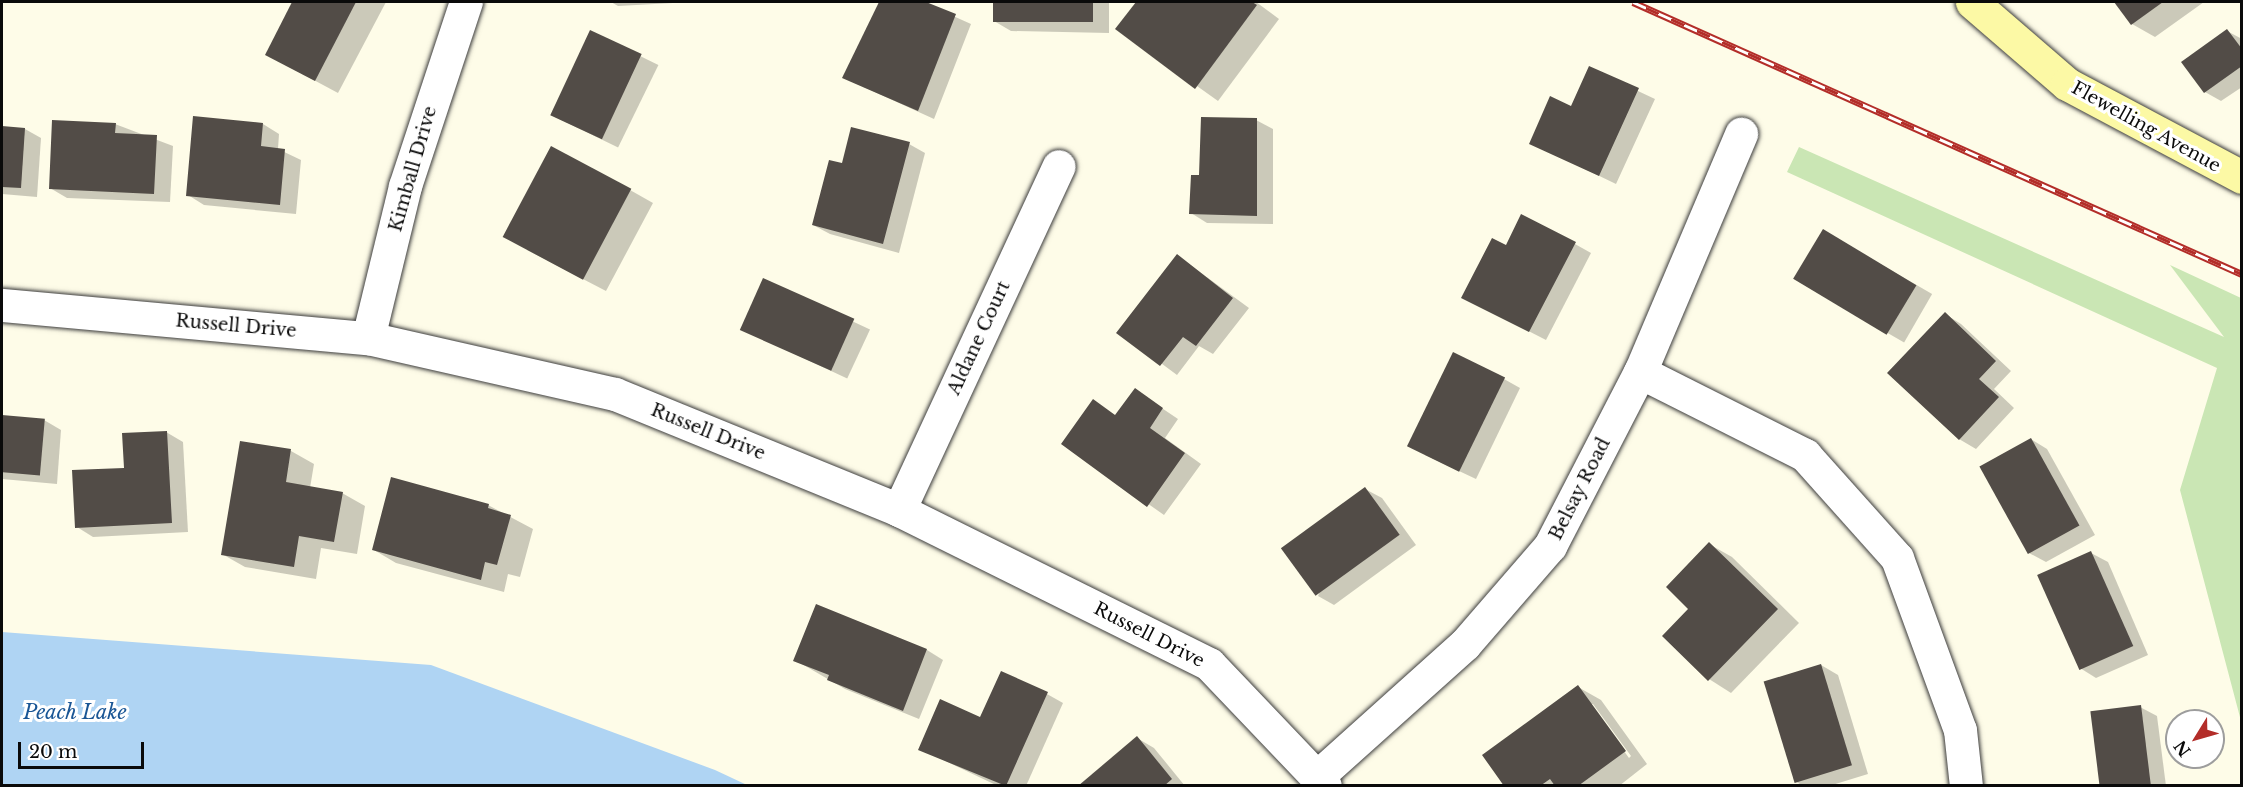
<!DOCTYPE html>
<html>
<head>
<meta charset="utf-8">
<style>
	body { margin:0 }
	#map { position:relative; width:2243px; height:787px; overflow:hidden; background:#fefce8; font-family:"Libre Baskerville",serif }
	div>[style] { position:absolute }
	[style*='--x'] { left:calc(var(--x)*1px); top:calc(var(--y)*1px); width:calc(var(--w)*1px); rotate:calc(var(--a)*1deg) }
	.green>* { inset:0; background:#cae6b4 }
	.water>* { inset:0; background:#afd4f3 }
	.shadow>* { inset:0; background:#0003; transform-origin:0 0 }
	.building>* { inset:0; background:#524c47; transform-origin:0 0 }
	.roads { filter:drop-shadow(0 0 2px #3d3d3d) drop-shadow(0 0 2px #3d3d3d) }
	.street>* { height:33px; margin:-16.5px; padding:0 16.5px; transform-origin:16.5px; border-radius:16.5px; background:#fff }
	.secondary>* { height:33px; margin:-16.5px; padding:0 16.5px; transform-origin:16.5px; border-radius:16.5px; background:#fcf9a5 }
	.rail>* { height:7px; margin-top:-3.5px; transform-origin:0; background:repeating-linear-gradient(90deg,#fff 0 14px,#b32d29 0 28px); box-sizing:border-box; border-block:2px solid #b32d29 }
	span { translate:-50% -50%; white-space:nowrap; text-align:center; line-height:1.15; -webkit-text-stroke:6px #fff; paint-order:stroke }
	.street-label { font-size:18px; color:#0a0a0a }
	.water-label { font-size:20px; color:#1a5695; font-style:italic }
	.frame { position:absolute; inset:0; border:3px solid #0a0a0a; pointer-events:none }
	.north { position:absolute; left:2165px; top:709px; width:60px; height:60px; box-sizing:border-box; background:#fff; border:2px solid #9d9d9d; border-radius:50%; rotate:233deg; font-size:16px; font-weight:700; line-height:24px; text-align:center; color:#0a0a0a }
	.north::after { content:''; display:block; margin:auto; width:21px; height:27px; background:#b32d29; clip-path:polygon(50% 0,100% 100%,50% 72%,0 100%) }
	.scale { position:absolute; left:18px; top:742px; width:126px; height:27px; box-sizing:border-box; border:3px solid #0a0a0a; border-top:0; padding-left:8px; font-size:18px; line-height:21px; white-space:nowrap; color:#0a0a0a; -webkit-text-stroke:4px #fff; paint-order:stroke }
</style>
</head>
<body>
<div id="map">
	<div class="green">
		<div style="clip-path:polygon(1799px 147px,2224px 337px,2170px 265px,2241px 298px,2241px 721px,2180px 490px,2217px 368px,1787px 172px)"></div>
	</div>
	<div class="water">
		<div style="clip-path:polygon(2px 632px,431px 665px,715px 770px,747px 785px,2px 785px)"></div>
	</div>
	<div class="shadow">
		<div style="clip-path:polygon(294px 2px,386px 2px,338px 93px,267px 55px)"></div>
		<div style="clip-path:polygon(611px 2px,673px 2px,673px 3px,618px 6px)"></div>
		<div style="clip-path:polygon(881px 2px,901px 5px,903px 2px,922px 2px,971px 24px,934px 119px,844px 78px)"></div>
		<div style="clip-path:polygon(995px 2px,1109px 2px,1109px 33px,1011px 31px,994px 21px)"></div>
		<div style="clip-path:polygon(1138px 2px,1256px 2px,1279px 19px,1218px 101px,1117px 29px)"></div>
		<div style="clip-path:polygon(2116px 2px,2204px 2px,2155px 37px,2132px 24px)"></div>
		<div style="clip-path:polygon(2227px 31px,2242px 39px,2242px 87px,2221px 101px,2205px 92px)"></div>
		<div style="left:591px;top:32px;width:75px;height:92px;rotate:26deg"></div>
		<div style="clip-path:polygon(1589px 68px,1655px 99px,1616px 184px,1531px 143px,1571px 108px)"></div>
		<div style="clip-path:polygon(1256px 120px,1273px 129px,1273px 224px,1207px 223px,1191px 213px,1200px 177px)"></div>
		<div style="clip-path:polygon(115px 124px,173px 146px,170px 202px,67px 198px,50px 188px)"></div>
		<div style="clip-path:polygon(263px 124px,279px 134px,278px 149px,301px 160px,296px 214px,204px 205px,188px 195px)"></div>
		<div style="clip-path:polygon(2px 127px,25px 129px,41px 138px,37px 197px,2px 194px)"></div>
		<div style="clip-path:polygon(909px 144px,925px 153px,899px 253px,830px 234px,813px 225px,843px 165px)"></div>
		<div style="clip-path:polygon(630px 190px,653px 203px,606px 291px,527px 250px)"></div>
		<div style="left:1823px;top:231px;width:126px;height:56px;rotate:30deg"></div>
		<div style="clip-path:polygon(1575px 244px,1591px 253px,1546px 340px,1479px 306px,1506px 247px)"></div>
		<div style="clip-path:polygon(1178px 256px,1249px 308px,1213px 354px,1199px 346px,1177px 375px,1119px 332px)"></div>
		<div style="left:764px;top:280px;width:117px;height:54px;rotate:25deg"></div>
		<div style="clip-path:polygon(1945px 314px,1961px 324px,2011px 371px,1994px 389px,2014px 408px,1976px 449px,1959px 439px)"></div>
		<div style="clip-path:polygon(1504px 379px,1520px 388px,1476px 479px,1425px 455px)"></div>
		<div style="clip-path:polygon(1135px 390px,1178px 419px,1165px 438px,1201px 464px,1164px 515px,1063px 444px,1093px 401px,1116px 416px)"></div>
		<div style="clip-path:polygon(2px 417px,44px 420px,61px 430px,57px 484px,2px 479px)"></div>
		<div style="clip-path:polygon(166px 432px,183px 442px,188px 532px,93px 537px,77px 527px,125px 469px)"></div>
		<div style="clip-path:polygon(2031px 439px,2047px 449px,2095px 535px,2046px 562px,2029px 553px)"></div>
		<div style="clip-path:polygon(241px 443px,291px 451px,314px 464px,310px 488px,342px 493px,365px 506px,357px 554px,321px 548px,316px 579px,245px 567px,222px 554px)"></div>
		<div style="clip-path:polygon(1365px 489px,1382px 498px,1416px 545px,1334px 605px,1318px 596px)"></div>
		<div style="clip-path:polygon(488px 505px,533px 529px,520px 577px,508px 574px,504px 592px,396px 563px,374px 550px)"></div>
		<div style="clip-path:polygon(1709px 544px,1732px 557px,1799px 623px,1731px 693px,1709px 679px,1690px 609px)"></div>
		<div style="clip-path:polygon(2091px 553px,2108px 562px,2148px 655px,2096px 678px,2080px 668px)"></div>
		<div style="clip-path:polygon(927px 650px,943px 660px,919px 719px,845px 689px,795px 660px)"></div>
		<div style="clip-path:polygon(1821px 665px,1838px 675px,1868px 774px,1829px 786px,1803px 786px,1795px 781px)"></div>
		<div style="clip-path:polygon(evenodd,1578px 687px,1601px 700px,1647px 764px,1619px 786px,1506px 786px,1578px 687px,1590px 704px,1593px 704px,1631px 756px,1629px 758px,1590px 704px)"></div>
		<div style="clip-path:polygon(1047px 694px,1063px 703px,1026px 786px,998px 786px,920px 749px)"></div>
		<div style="clip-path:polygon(2140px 707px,2157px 716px,2166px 786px,2102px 786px)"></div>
		<div style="clip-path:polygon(1137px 738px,1154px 748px,1185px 786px,1080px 786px)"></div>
	</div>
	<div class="building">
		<div style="clip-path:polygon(292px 2px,356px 2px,315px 81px,265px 55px)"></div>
		<div style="clip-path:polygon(879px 2px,926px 2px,956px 14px,918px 111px,842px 78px)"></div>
		<div style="left:993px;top:2px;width:100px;height:20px"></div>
		<div style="clip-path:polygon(1136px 2px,1252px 2px,1257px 5px,1195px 89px,1115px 29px)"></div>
		<div style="clip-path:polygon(2114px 2px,2163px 2px,2131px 25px)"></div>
		<div style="clip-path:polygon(2227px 29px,2242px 49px,2242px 66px,2204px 93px,2181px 62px)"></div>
		<div style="left:590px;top:30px;width:57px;height:94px;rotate:25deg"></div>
		<div style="clip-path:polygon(1589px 66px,1639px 88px,1599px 176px,1529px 144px,1550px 96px,1571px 106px)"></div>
		<div style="clip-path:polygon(193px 116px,263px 123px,261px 146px,285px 149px,280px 205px,186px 196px)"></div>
		<div style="clip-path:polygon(1201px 117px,1257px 118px,1257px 216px,1189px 214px,1191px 175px,1199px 175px)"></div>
		<div style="clip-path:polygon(52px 120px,116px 123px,115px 133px,157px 135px,154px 194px,49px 189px)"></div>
		<div style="clip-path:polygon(2px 126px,25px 128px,21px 188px,2px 187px)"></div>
		<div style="clip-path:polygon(851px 127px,910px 142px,883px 244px,812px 225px,829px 160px,842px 163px)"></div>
		<div style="left:551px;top:146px;width:91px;height:103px;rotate:28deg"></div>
		<div style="clip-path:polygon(1521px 214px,1576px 242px,1529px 332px,1461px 298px,1492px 238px,1506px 245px)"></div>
		<div style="left:1823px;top:229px;width:109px;height:58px;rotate:31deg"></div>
		<div style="clip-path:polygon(1177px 254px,1233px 298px,1196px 346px,1183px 337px,1160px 366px,1116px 333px)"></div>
		<div style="left:763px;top:278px;width:100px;height:57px;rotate:24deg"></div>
		<div style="clip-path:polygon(1945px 312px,1996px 361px,1979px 379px,1999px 397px,1959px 440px,1887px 373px)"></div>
		<div style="left:1453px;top:352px;width:58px;height:105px;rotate:26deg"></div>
		<div style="clip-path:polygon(1135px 388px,1163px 408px,1150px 428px,1185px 453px,1147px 507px,1061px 444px,1093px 399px,1115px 415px)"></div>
		<div style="left:2px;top:415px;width:43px;height:57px;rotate:5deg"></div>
		<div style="clip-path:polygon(167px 431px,172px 523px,75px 528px,72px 470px,124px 468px,122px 433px)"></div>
		<div style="left:2031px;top:438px;width:100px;height:59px;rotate:61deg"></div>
		<div style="clip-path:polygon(240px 441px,291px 449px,286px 482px,343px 492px,334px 542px,299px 536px,294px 567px,221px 555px)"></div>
		<div style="clip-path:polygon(391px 477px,489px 504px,488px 508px,511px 515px,497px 565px,485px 562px,481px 580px,372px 550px)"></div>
		<div style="left:1365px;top:487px;width:59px;height:104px;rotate:54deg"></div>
		<div style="clip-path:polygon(1709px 542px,1778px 609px,1708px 681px,1662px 636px,1688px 609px,1666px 587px)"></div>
		<div style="left:2091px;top:551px;width:104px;height:59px;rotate:66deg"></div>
		<div style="clip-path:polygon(816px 604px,927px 649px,903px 711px,827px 680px,829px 675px,793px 661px)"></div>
		<div style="left:1821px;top:664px;width:106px;height:60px;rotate:73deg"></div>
		<div style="clip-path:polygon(1001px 671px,1048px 692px,1006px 786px,918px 750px,940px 699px,980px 717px)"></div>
		<div style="clip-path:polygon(1578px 685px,1626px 751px,1578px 786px,1555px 786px,1550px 779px,1540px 786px,1504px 786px,1482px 755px)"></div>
		<div style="left:2141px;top:705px;width:82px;height:51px;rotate:83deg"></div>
		<div style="clip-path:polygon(1137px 736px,1172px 779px,1164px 786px,1078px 786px)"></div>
	</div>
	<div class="roads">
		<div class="street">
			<div style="--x:2;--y:305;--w:367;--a:5.2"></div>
			<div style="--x:368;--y:338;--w:253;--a:12.8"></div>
			<div style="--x:615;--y:394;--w:307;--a:22.2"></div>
			<div style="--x:899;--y:510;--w:346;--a:26.4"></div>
			<div style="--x:1209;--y:664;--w:168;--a:46.4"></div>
			<div style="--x:368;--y:338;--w:156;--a:-76.3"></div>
			<div style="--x:405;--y:186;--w:194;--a:-71.7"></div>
			<div style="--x:1640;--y:372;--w:185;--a:26.7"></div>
			<div style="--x:1805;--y:455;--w:138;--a:48.2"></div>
			<div style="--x:1897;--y:558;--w:183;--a:69.9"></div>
			<div style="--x:1960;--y:730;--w:56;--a:83.9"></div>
			<div style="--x:899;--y:510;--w:379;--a:-65.1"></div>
			<div style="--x:1319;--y:775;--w:196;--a:-41.9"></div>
			<div style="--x:1465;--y:644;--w:130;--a:-49.1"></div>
			<div style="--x:1550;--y:546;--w:196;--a:-62.7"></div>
			<div style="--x:1640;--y:372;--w:259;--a:-67"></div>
		</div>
		<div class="secondary">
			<div style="--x:1972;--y:2;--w:125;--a:40.8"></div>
			<div style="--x:2067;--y:84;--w:198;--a:28"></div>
		</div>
	</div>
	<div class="rail">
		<div style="--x:1633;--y:2;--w:667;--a:24.07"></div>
	</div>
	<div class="street-label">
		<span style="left:2146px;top:127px;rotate:29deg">Flewelling Avenue</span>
		<span style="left:413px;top:169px;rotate:-74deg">Kimball Drive</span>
		<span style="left:236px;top:326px;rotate:5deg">Russell Drive</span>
		<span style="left:979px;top:338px;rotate:-65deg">Aldane Court</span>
		<span style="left:708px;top:432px;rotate:22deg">Russell Drive</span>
		<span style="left:1580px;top:489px;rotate:-63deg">Belsay Road</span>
		<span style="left:1149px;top:635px;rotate:27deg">Russell Drive</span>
	</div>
	<div class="water-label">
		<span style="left:75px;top:712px">Peach Lake</span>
	</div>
	<div class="frame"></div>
	<div class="north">N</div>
	<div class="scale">20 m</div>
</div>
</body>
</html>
